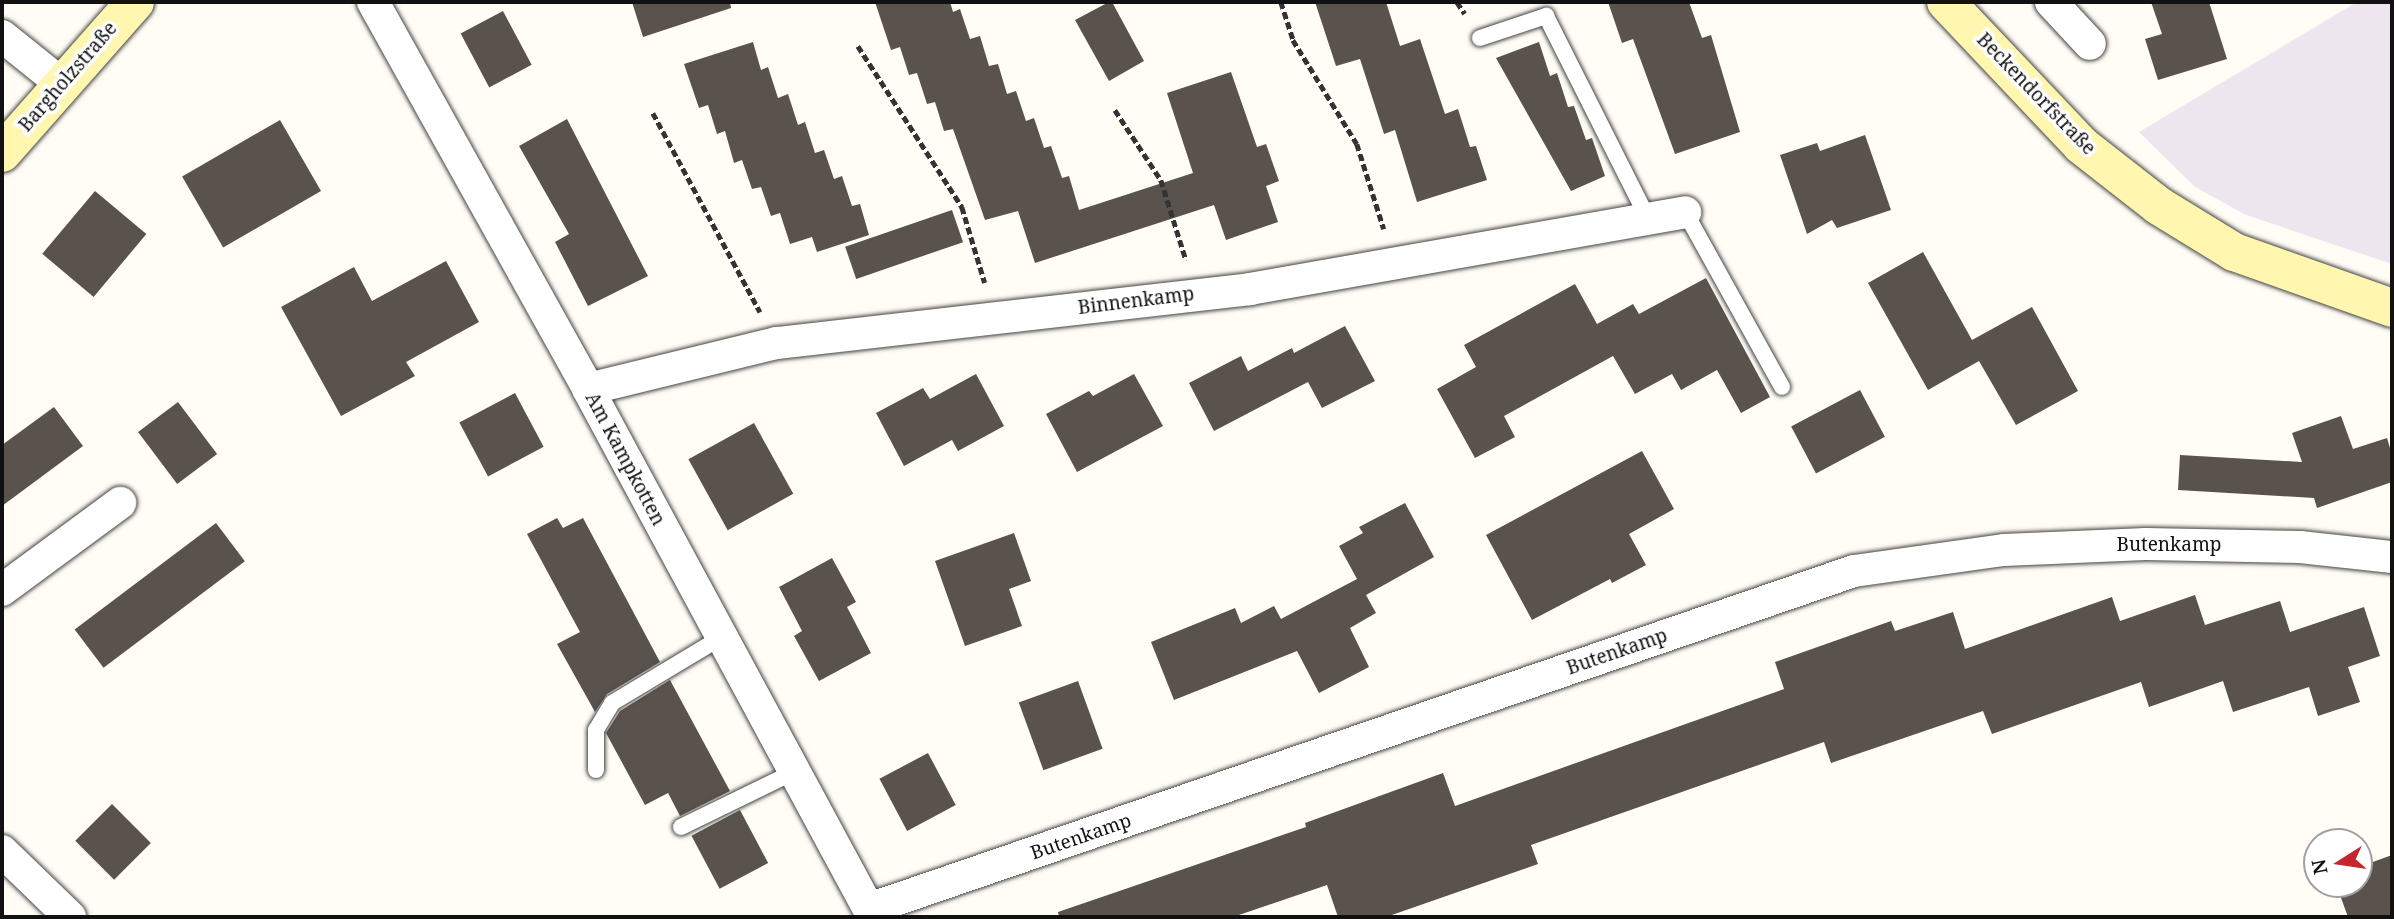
<!DOCTYPE html>
<html>
<head>
<meta charset="utf-8">
<style>
	body { margin:0 }
	#map { position:relative; width:2394px; height:919px; overflow:hidden; background:#fffdf5; font-family:"Noto Serif",serif }
	div>[style] { position:absolute }
	[style*='--x'] { left:calc(var(--x)*1px); top:calc(var(--y)*1px); width:calc(var(--w)*1px); rotate:calc(var(--a)*1deg) }
	.industrial>* { inset:0; background:#eee6ef }
	.building>* { inset:0; background:#5a524d; transform-origin:0 0 }
	.path>* { height:4.5px; margin-top:-2.25px; transform-origin:0; background:repeating-linear-gradient(90deg,#333 0 7px,transparent 0 10.5px) }
	.roads { filter:drop-shadow(0 0 2px #444) drop-shadow(0 0 2px #444) }
	.lane>* { height:16px; margin:-8px; padding:0 8px; transform-origin:8px; border-radius:8px; background:#fff }
	.street>* { height:32px; margin:-16px; padding:0 16px; transform-origin:16px; border-radius:16px; background:#fff }
	.secondary>* { height:38px; margin:-19px; padding:0 19px; transform-origin:19px; border-radius:19px; background:#fff6b0 }
	span { translate:-50% -50%; white-space:nowrap; text-align:center; line-height:1.15; -webkit-text-stroke:7px #fff; paint-order:stroke }
	.street-label { font-size:19px; color:#111 }
	.frame { position:absolute; inset:0; border:4px solid #111; pointer-events:none }
	.north { position:absolute; left:2303px; top:828px; width:70px; height:70px; box-sizing:border-box; background:#fff; border:2px solid #a0a0a0; border-radius:50%; rotate:258deg; font-size:19px; font-weight:700; line-height:28px; text-align:center; color:#111 }
	.north::after { content:''; display:block; margin:auto; width:24px; height:32px; background:#c4262e; clip-path:polygon(50% 0,100% 100%,50% 72%,0 100%) }
</style>
</head>
<body>
<div id="map">
	<div class="industrial">
		<div style="clip-path:polygon(2357px 2px,2392px 2px,2392px 264px,2246px 215px,2195px 187px,2139px 132px)"></div>
	</div>
	<div class="building">
		<div style="clip-path:polygon(632px 2px,730px 2px,731px 8px,643px 37px)"></div>
		<div style="clip-path:polygon(875px 2px,950px 2px,953px 12px,960px 9px,970px 39px,980px 36px,989px 66px,998px 64px,1007px 94px,1016px 91px,1026px 121px,1034px 118px,1044px 148px,1051px 146px,1062px 178px,1069px 176px,1079px 210px,1193px 173px,1167px 93px,1231px 72px,1257px 147px,1266px 144px,1279px 181px,1266px 186px,1278px 222px,1226px 240px,1214px 205px,1035px 263px,1018px 211px,985px 220px,953px 129px,944px 131px,935px 102px,927px 104px,917px 73px,909px 75px,900px 47px,891px 50px)"></div>
		<div style="clip-path:polygon(1109px 2px,1112px 2px,1144px 61px,1109px 81px,1075px 20px)"></div>
		<div style="clip-path:polygon(1315px 2px,1386px 2px,1400px 46px,1420px 39px,1445px 114px,1458px 109px,1470px 147px,1476px 146px,1487px 180px,1417px 202px,1395px 130px,1384px 134px,1360px 59px,1336px 66px)"></div>
		<div style="clip-path:polygon(1608px 2px,1689px 2px,1702px 38px,1711px 35px,1740px 132px,1675px 154px,1633px 39px,1622px 43px)"></div>
		<div style="clip-path:polygon(2151px 2px,2209px 2px,2227px 59px,2158px 80px,2145px 39px,2162px 34px)"></div>
		<div style="left:503px;top:11px;width:61px;height:48px;rotate:62deg"></div>
		<div style="clip-path:polygon(753px 42px,761px 70px,768px 67px,778px 98px,788px 94px,798px 125px,805px 122px,815px 153px,824px 150px,834px 179px,842px 176px,852px 206px,860px 204px,869px 235px,817px 252px,812px 237px,790px 244px,780px 213px,771px 216px,761px 187px,752px 189px,742px 160px,734px 163px,725px 131px,717px 134px,708px 105px,699px 108px,684px 64px)"></div>
		<div style="clip-path:polygon(1539px 42px,1550px 76px,1557px 73px,1568px 107px,1574px 106px,1586px 140px,1592px 138px,1605px 176px,1571px 191px,1496px 58px)"></div>
		<div style="clip-path:polygon(567px 119px,648px 276px,588px 306px,555px 242px,569px 234px,519px 146px)"></div>
		<div style="left:280px;top:120px;width:82px;height:113px;rotate:60deg"></div>
		<div style="clip-path:polygon(1865px 135px,1891px 210px,1837px 228px,1832px 220px,1807px 234px,1780px 155px,1817px 143px,1820px 151px)"></div>
		<div style="left:95px;top:191px;width:67px;height:82px;rotate:40deg"></div>
		<div style="left:952px;top:210px;width:34px;height:113px;rotate:71deg"></div>
		<div style="clip-path:polygon(1923px 252px,1972px 340px,2032px 307px,2078px 391px,2016px 425px,1979px 361px,1928px 390px,1868px 283px)"></div>
		<div style="clip-path:polygon(446px 261px,479px 322px,406px 362px,415px 376px,341px 416px,281px 307px,354px 267px,372px 301px)"></div>
		<div style="clip-path:polygon(1706px 278px,1770px 397px,1741px 413px,1717px 370px,1681px 390px,1672px 374px,1635px 394px,1613px 356px,1504px 416px,1515px 437px,1475px 458px,1437px 389px,1476px 367px,1464px 345px,1575px 284px,1597px 324px,1633px 304px,1639px 314px)"></div>
		<div style="clip-path:polygon(1345px 326px,1375px 381px,1322px 408px,1308px 382px,1214px 431px,1189px 383px,1241px 356px,1248px 371px,1292px 348px,1294px 353px)"></div>
		<div style="clip-path:polygon(976px 374px,1004px 426px,958px 451px,952px 440px,904px 466px,876px 413px,923px 388px,930px 399px)"></div>
		<div style="clip-path:polygon(1134px 374px,1163px 426px,1077px 472px,1046px 414px,1089px 391px,1093px 396px)"></div>
		<div style="left:1860px;top:390px;width:53px;height:78px;rotate:62deg"></div>
		<div style="left:515px;top:393px;width:61px;height:63px;rotate:62deg"></div>
		<div style="left:178px;top:402px;width:65px;height:50px;rotate:53deg"></div>
		<div style="clip-path:polygon(54px 407px,83px 446px,2px 506px,2px 445px)"></div>
		<div style="clip-path:polygon(2341px 416px,2353px 449px,2387px 438px,2392px 455px,2392px 482px,2317px 508px,2314px 498px,2178px 490px,2180px 455px,2302px 462px,2292px 433px)"></div>
		<div style="left:754px;top:423px;width:81px;height:75px;rotate:61deg"></div>
		<div style="clip-path:polygon(1642px 451px,1674px 509px,1629px 534px,1646px 565px,1612px 583px,1610px 579px,1532px 620px,1486px 535px)"></div>
		<div style="clip-path:polygon(1405px 503px,1434px 557px,1366px 595px,1376px 613px,1350px 628px,1369px 667px,1319px 693px,1297px 651px,1174px 700px,1151px 642px,1235px 608px,1241px 623px,1274px 606px,1281px 619px,1357px 579px,1339px 546px,1363px 533px,1359px 527px)"></div>
		<div style="clip-path:polygon(557px 518px,563px 528px,583px 518px,660px 662px,607px 694px,595px 712px,557px 644px,580px 632px,527px 534px)"></div>
		<div style="left:216px;top:523px;width:48px;height:177px;rotate:53deg"></div>
		<div style="clip-path:polygon(1014px 533px,1031px 581px,1009px 589px,1022px 626px,965px 646px,935px 561px)"></div>
		<div style="clip-path:polygon(832px 558px,856px 602px,847px 607px,871px 653px,819px 681px,794px 636px,802px 631px,779px 587px)"></div>
		<div style="clip-path:polygon(2195px 595px,2205px 625px,2280px 601px,2290px 632px,2364px 607px,2380px 656px,2348px 667px,2360px 702px,2318px 716px,2309px 687px,2233px 712px,2223px 681px,2149px 707px,2141px 682px,1992px 734px,1983px 711px,1831px 763px,1824px 742px,1531px 845px,1538px 864px,1386px 917px,1338px 917px,1327px 885px,1233px 917px,1059px 917px,1058px 912px,1306px 827px,1305px 823px,1443px 773px,1455px 806px,1784px 689px,1775px 662px,1891px 621px,1895px 631px,1953px 612px,1965px 649px,2112px 597px,2120px 621px)"></div>
		<div style="clip-path:polygon(670px 680px,730px 791px,680px 816px,668px 793px,645px 805px,606px 733px,620px 711px)"></div>
		<div style="left:1078px;top:681px;width:72px;height:63px;rotate:70deg"></div>
		<div style="left:928px;top:753px;width:59px;height:55px;rotate:62deg"></div>
		<div style="left:112px;top:804px;width:55px;height:52px;rotate:45deg"></div>
		<div style="left:740px;top:810px;width:60px;height:55px;rotate:62deg"></div>
		<div style="clip-path:polygon(2392px 855px,2392px 917px,2348px 917px,2336px 884px,2359px 884px,2359px 867px)"></div>
	</div>
	<div class="path">
		<div style="--x:1281;--y:2;--w:40;--a:72"></div>
		<div style="--x:1293;--y:40;--w:122;--a:58.4"></div>
		<div style="--x:1357;--y:144;--w:89;--a:72.4"></div>
		<div style="--x:1457;--y:2;--w:14;--a:56"></div>
		<div style="--x:858;--y:46;--w:192;--a:57.1"></div>
		<div style="--x:962;--y:207;--w:79;--a:73.2"></div>
		<div style="--x:1115;--y:110;--w:84;--a:56.7"></div>
		<div style="--x:1161;--y:180;--w:84;--a:72.6"></div>
		<div style="--x:653;--y:113;--w:226;--a:61.7"></div>
	</div>
	<div class="roads">
		<div class="lane">
			<div style="--x:1480;--y:38;--w:70;--a:-18.4"></div>
			<div style="--x:1546;--y:16;--w:227;--a:63.3"></div>
			<div style="--x:1685;--y:212;--w:200;--a:61"></div>
			<div style="--x:596;--y:770;--w:40;--a:-90"></div>
			<div style="--x:596;--y:730;--w:31;--a:-59"></div>
			<div style="--x:612;--y:703;--w:126;--a:-31"></div>
			<div style="--x:681;--y:827;--w:126;--a:-26"></div>
		</div>
		<div class="street">
			<div style="--x:373;--y:2;--w:443;--a:60.9"></div>
			<div style="--x:588;--y:389;--w:600;--a:61.64"></div>
			<div style="--x:2051;--y:2;--w:57;--a:47.1"></div>
			<div style="--x:2;--y:36;--w:77;--a:38.7"></div>
			<div style="--x:588;--y:389;--w:195;--a:-13.7"></div>
			<div style="--x:777;--y:343;--w:476;--a:-6.5"></div>
			<div style="--x:1250;--y:289;--w:442;--a:-10"></div>
			<div style="--x:2;--y:590;--w:147;--a:-36.4"></div>
			<div style="--x:2;--y:851;--w:95;--a:44.1"></div>
			<div style="--x:869;--y:909;--w:1041;--a:-18.94"></div>
			<div style="--x:1854;--y:571;--w:151;--a:-8"></div>
			<div style="--x:2004;--y:550;--w:142;--a:-2.4"></div>
			<div style="--x:2146;--y:544;--w:154;--a:1.1"></div>
			<div style="--x:2300;--y:547;--w:93;--a:6.2"></div>
		</div>
		<div class="secondary">
			<div style="--x:1946;--y:2;--w:197;--a:46.6"></div>
			<div style="--x:2081;--y:145;--w:99;--a:38"></div>
			<div style="--x:2159;--y:206;--w:88;--a:31.5"></div>
			<div style="--x:2234;--y:252;--w:168;--a:19.5"></div>
			<div style="--x:2;--y:153;--w:201;--a:-48.6"></div>
		</div>
	</div>
	<div class="street-label">
		<span style="left:68px;top:77px;rotate:-49deg">Bargholzstraße</span>
		<span style="left:2036px;top:94px;rotate:46deg">Beckendorfstraße</span>
		<span style="left:1136px;top:301px;rotate:-7deg">Binnenkamp</span>
		<span style="left:625px;top:459px;rotate:62deg">Am Kampkotten</span>
		<span style="left:2169px;top:545px">Butenkamp</span>
		<span style="left:1617px;top:652px;rotate:-19deg">Butenkamp</span>
		<span style="left:1081px;top:837px;rotate:-19deg">Butenkamp</span>
	</div>
	<div class="frame"></div>
	<div class="north">N</div>
</div>
</body>
</html>
